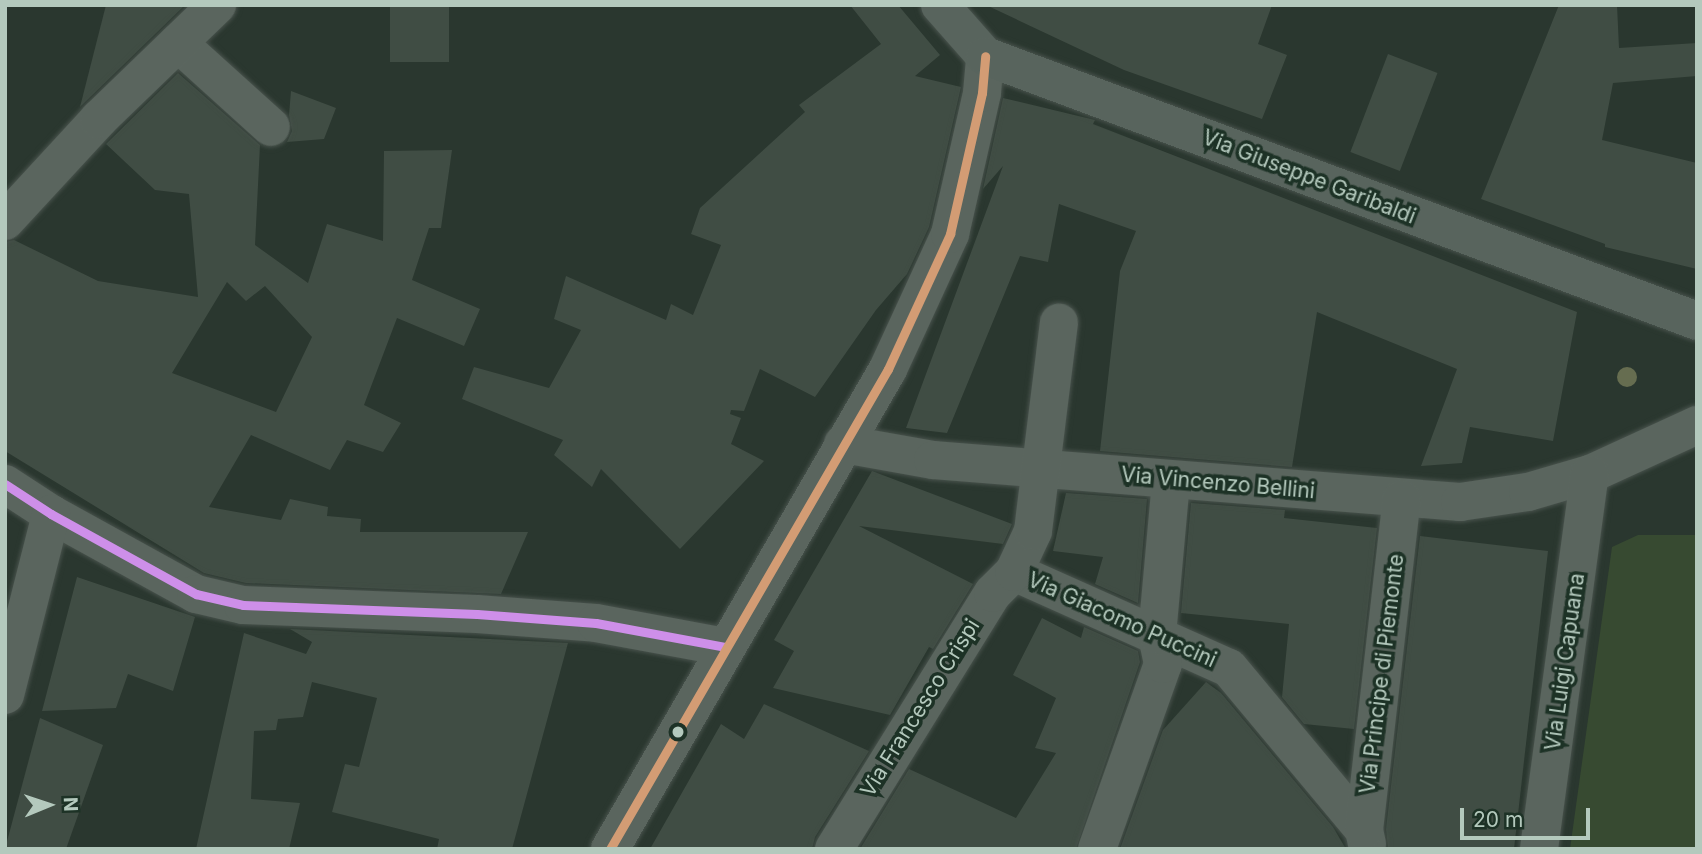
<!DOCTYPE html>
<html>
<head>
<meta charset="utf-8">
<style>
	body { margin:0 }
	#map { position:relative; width:1702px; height:854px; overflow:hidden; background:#2a372f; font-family:Inter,sans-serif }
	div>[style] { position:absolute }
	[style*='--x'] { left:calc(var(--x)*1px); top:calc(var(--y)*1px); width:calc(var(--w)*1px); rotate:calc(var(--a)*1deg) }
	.green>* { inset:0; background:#374a31 }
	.building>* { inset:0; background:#404d44; transform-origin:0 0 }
	.roads { filter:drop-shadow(0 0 2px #48524c) drop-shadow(0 0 2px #48524c) }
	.minor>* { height:38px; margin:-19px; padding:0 19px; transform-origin:19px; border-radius:19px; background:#5a655e }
	.tertiary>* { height:38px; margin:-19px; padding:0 19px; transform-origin:19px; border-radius:19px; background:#5a655e }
	.secondary>* { height:38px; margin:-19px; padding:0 19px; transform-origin:19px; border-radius:19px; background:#58645d }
	.bus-1>* { height:9px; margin:-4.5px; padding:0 4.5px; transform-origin:4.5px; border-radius:4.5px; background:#ce8fe9 }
	.bus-2>* { height:9px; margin:-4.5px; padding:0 4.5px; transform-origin:4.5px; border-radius:4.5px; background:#d39c74 }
	.trees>* { width:20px; height:20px; margin:-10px; border-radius:50%; background:#666d50 }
	.dots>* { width:19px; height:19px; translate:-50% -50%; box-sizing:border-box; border:4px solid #1d3226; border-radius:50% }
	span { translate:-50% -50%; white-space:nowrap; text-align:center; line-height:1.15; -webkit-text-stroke:7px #1d3226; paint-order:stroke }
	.street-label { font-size:21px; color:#b4c9bd }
	.frame { position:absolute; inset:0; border:7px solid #b4c9bd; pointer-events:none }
	.north { position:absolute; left:14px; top:770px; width:70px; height:70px; -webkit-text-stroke:5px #1d3226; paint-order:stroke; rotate:88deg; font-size:19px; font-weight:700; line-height:28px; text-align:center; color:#b4c9bd }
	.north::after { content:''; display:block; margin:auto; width:24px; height:32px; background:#b4c9bd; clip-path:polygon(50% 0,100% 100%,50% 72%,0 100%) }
	.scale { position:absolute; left:1460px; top:808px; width:130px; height:32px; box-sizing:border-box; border:4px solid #b4c9bd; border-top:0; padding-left:9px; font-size:21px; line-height:24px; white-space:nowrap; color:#b4c9bd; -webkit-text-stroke:5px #1d3226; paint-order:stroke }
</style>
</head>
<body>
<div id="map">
	<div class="green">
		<div style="clip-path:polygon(1638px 535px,1697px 535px,1697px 849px,1570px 849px,1612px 547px)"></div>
	</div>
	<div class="building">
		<div style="clip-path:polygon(106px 5px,185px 5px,80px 107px)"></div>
		<div style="left:390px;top:5px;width:59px;height:57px"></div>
		<div style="clip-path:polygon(850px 5px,898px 5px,940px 55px,915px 76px,961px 87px,929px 227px,907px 274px,876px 310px,815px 397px,760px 369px,744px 411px,731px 410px,730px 414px,741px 418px,731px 444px,764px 461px,680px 549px,601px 469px,592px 487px,554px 455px,563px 440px,462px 399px,474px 367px,549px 388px,581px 330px,554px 319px,566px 276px,666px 320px,671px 304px,693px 315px,721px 245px,691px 234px,700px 208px,805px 112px,799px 105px,881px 44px)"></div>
		<div style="clip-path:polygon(986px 5px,1272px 5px,1258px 44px,1287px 55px,1262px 119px,1124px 70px)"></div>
		<div style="clip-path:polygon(1559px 5px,1617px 5px,1619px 48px,1697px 43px,1697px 76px,1613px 83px,1602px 140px,1697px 163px,1697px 269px,1605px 247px,1605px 244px,1481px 199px)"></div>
		<div style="left:1388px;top:54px;width:53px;height:105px;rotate:21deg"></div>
		<div style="clip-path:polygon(evenodd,178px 73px,260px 145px,255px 245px,308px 283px,327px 224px,383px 241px,384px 151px,452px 150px,441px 228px,429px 228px,412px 280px,480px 309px,464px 346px,397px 318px,364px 405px,401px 423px,383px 452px,347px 440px,330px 470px,251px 435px,209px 507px,281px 520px,290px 499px,328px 507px,327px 516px,361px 519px,360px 532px,528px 532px,501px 594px,246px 583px,204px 573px,5px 451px,5px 242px,14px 240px,98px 281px,198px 297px,189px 194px,155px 190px,106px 144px,178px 73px,227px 282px,246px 301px,265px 286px,312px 337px,276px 412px,172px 373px,227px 282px)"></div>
		<div style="clip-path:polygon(291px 91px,336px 108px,324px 139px,287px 142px,292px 131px,289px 115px)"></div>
		<div style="clip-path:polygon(1003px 98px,1095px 120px,1093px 124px,1577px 312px,1553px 441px,1470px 427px,1462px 463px,1421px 466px,1457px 369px,1317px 312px,1292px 467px,1100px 451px,1120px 271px,1136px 231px,1059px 204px,1048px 262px,1020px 256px,947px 433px,906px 428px,1003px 166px,983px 189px)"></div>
		<div style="clip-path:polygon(872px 471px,1012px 524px,1003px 544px,859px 526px,973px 584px,933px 649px,929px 647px,890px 715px,773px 688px,794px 651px,774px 640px)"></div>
		<div style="clip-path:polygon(1066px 493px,1147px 499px,1138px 603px,1095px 584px,1103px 557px,1053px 551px)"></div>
		<div style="clip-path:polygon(1191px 503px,1285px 510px,1284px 518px,1377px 528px,1354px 729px,1304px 724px,1282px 697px,1289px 624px,1181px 613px)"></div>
		<div style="clip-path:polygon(1420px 536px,1548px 551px,1514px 849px,1388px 849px,1386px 829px)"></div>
		<div style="clip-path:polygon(77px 577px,195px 617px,173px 691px,128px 674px,116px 708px,42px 711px)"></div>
		<div style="clip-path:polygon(1042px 618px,1081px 638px,1084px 627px,1138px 651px,1140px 662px,1076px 849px,860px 849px,909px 769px,1016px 818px,1056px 753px,1035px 748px,1056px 698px,1013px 675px)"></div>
		<div style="clip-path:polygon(290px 629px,568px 643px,512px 849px,437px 849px,439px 839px,332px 812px,345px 764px,359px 767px,377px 698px,312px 682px,303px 717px,278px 719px,276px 730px,254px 731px,251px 799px,300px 803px,289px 849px,196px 849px,244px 633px,306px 654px,312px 642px)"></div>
		<div style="clip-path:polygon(1206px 682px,1221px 693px,1333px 827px,1346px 849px,1120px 849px,1163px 730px)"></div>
		<div style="clip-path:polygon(764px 704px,869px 751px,815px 837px,812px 849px,650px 849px,721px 724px,744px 739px)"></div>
		<div style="clip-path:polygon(40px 718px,103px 745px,66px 849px,5px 849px)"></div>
	</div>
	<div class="roads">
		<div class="minor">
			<div style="--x:178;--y:43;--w:125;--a:42.1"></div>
			<div style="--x:843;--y:444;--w:91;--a:10.1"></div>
			<div style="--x:933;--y:460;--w:529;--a:4.56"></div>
			<div style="--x:1460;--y:502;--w:69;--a:-8.4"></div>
			<div style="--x:1528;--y:492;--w:65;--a:-16.2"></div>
			<div style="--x:1590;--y:474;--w:118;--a:-24.6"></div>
			<div style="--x:1014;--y:572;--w:235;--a:24.1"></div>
			<div style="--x:1229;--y:668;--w:211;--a:50.2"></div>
			<div style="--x:1367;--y:844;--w:14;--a:-102"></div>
			<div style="--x:1364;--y:830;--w:333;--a:-83.5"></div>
			<div style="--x:834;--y:849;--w:301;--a:-58.2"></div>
			<div style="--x:993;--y:593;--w:30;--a:-45"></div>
			<div style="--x:1014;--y:572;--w:45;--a:-65.1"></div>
			<div style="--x:1033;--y:531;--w:210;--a:-82.9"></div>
			<div style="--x:1097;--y:849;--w:196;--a:-70.4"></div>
			<div style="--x:1163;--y:664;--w:30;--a:-102"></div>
			<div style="--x:1157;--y:635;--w:155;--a:-84.8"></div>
			<div style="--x:1539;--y:849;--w:378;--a:-82.3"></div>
		</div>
		<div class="tertiary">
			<div style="--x:5;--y:221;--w:139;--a:-47.3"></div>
			<div style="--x:99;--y:119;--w:164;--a:-44"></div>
			<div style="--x:5;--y:484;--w:55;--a:33.1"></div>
			<div style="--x:51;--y:514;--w:166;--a:28.9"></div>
			<div style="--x:196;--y:594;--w:48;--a:13.2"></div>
			<div style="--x:243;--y:605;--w:234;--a:2.2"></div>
			<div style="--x:477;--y:614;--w:119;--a:4.3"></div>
			<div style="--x:596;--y:623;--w:131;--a:10.5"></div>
			<div style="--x:5;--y:695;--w:187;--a:-75.7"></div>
			<div style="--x:610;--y:849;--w:555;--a:-59.92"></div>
			<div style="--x:888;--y:369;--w:149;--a:-65.3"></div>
			<div style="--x:950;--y:234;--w:145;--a:-77.2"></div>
			<div style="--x:982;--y:93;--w:37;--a:-85"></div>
		</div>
		<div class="secondary">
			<div style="--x:940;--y:5;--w:68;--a:48.6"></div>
			<div style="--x:985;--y:56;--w:760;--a:20.41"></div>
		</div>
	</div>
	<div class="bus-1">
		<div style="--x:5;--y:484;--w:55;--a:33.1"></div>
		<div style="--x:51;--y:514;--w:166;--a:28.9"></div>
		<div style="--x:196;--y:594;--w:48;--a:13.2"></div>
		<div style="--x:243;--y:605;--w:234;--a:2.2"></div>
		<div style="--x:477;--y:614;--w:119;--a:4.3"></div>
		<div style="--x:596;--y:623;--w:131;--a:10.5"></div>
	</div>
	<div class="bus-2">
		<div style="--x:610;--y:849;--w:555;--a:-59.92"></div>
		<div style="--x:888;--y:369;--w:149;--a:-65.3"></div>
		<div style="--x:950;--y:234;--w:145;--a:-77.2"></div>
		<div style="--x:982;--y:93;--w:37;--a:-85"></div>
	</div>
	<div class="trees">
		<div style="left:1627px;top:377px"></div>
	</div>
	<div class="dots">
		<div style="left:678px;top:732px;background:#b4c9bd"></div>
	</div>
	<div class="street-label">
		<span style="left:1309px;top:177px;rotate:21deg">Via Giuseppe Garibaldi</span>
		<span style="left:1218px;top:483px;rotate:5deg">Via Vincenzo Bellini</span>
		<span style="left:1122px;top:620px;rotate:24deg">Via Giacomo Puccini</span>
		<span style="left:1565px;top:662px;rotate:-82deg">Via Luigi Capuana</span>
		<span style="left:1382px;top:674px;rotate:-83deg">Via Principe di Piemonte</span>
		<span style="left:920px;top:708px;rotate:-58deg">Via Francesco Crispi</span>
	</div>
	<div class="frame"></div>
	<div class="north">N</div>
	<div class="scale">20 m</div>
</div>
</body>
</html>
